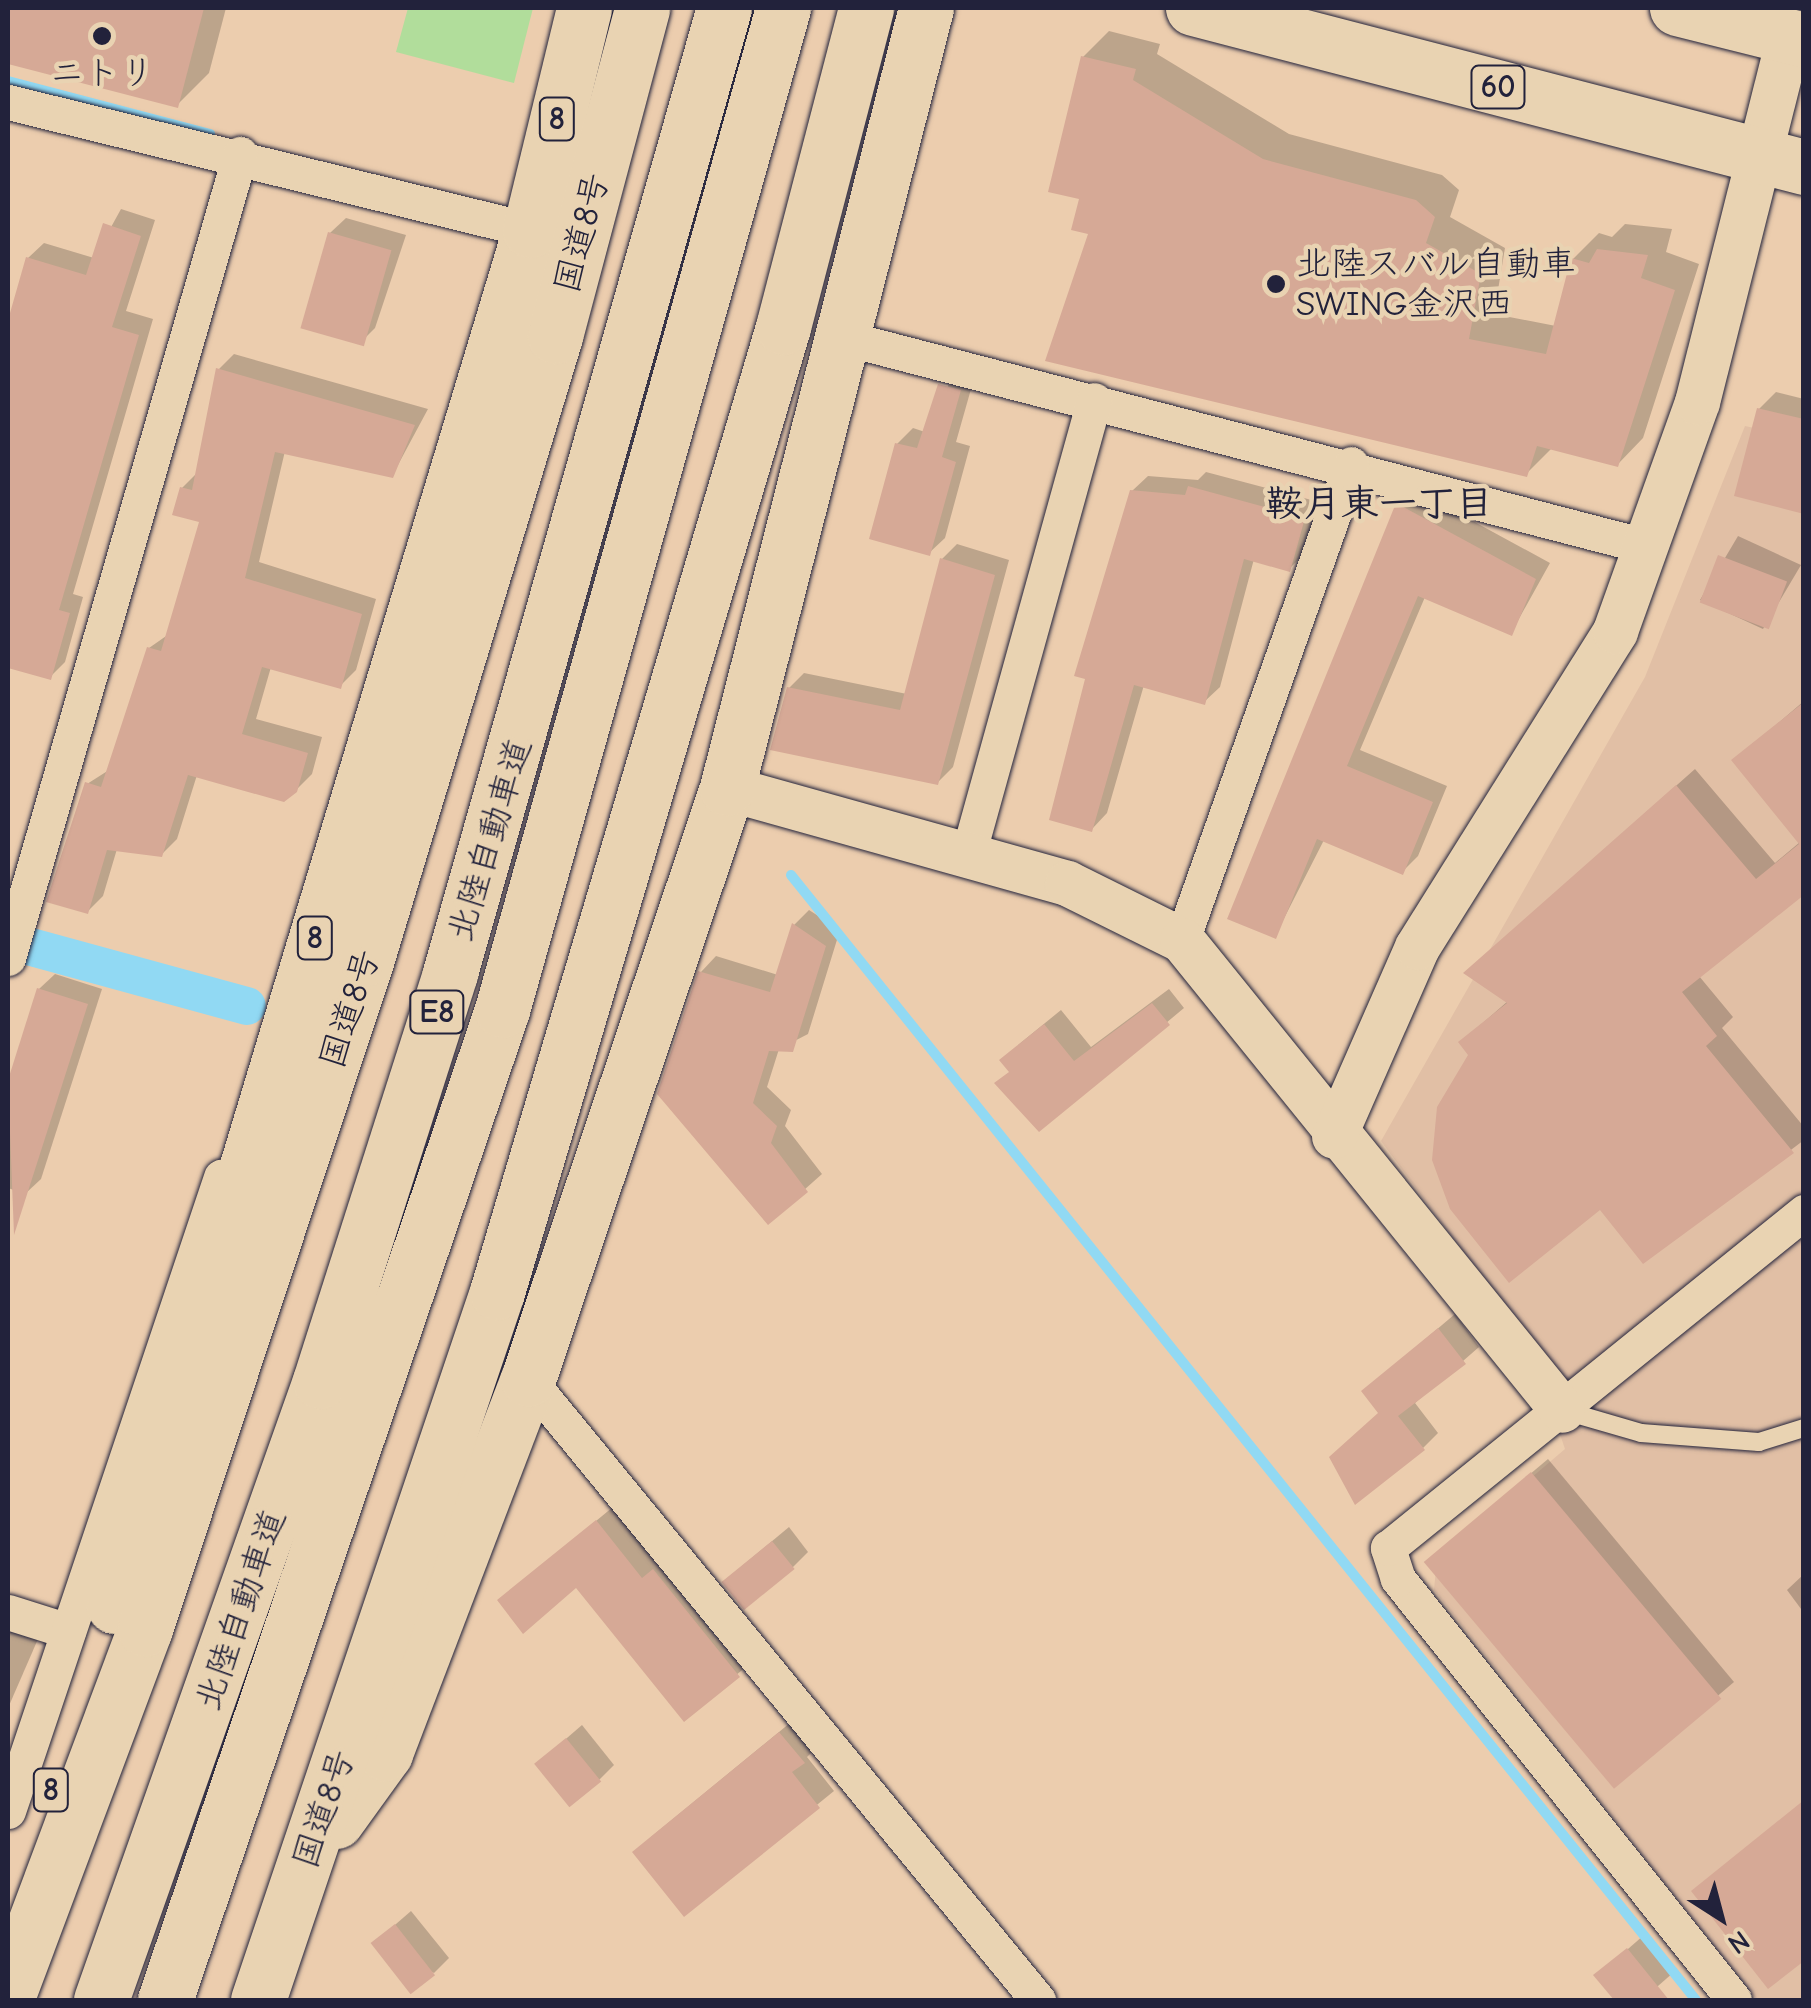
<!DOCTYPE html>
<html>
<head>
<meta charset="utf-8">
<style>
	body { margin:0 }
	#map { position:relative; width:1811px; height:2008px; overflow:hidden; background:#eccdae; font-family:"Comic Neue","Klee One",sans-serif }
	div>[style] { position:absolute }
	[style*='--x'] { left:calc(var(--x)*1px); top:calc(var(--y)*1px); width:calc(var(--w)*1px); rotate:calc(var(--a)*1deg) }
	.built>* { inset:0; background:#e1bfa5 }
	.green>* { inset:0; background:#b1dd9b }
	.shadow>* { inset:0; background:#0003 }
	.stream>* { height:10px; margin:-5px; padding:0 5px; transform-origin:5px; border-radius:5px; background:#91d9f3 }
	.canal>* { height:38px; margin:-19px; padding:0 19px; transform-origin:19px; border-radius:19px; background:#91d9f3 }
	.building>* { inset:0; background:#d6a996; transform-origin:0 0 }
	.roads { filter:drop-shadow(0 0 2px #22223b) drop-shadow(0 0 2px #22223b) }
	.service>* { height:18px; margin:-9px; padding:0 9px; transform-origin:9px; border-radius:9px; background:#e9d3b2 }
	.minor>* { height:35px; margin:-17.5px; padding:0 17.5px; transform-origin:17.5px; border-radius:17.5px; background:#e9d3b2 }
	.tertiary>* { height:45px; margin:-22.5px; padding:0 22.5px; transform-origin:22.5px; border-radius:22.5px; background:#e9d3b2 }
	.primary>* { height:55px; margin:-27.5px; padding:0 27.5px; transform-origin:27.5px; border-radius:27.5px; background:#e9d3b2 }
	.trunk>* { height:55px; margin:-27.5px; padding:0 27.5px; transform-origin:27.5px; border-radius:27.5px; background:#e9d3b2 }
	.motorway>* { height:55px; margin:-27.5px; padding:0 27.5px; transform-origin:27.5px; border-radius:27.5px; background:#e9d3b2 }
	.dots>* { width:28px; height:28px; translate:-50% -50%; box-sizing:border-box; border:5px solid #e9d3b2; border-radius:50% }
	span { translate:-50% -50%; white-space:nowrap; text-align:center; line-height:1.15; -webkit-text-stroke:9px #e9d3b2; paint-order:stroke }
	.shield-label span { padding:2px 8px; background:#e9d3b2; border:2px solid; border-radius:8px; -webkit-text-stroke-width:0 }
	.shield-label { font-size:32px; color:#22223b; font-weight:700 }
	.poi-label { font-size:35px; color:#22223b }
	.left { translate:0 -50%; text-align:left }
	.street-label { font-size:35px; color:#22223b }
	.neighbourhood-label { font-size:38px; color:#22223b; font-weight:700 }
	.frame { position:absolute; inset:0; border:10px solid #22223b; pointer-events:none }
	.north { position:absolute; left:1671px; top:1868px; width:100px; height:100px; -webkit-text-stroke:8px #e9d3b2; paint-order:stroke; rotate:144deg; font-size:28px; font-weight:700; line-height:40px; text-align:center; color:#22223b }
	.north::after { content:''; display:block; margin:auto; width:35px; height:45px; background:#22223b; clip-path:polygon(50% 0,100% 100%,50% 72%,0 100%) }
</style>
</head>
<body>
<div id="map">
	<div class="built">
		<div style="clip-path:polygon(1745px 426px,1803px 439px,1803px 2000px,1757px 2000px,1434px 1590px,1437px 1558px,1565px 1449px,1527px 1338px,1381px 1141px,1645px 677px)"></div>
	</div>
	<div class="green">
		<div style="clip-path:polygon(408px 8px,533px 8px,514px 83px,396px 52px)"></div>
	</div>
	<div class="shadow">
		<div style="clip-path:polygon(8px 8px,226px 8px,209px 73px,177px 105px,8px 62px)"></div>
		<div style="clip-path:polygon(1109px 31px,1160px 44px,1157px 54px,1289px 134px,1442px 175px,1459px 190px,1450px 217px,1505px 248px,1494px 314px,1556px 326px,1573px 259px,1599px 233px,1612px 237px,1625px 224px,1672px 229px,1666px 252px,1699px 264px,1643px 438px,1618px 464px,1553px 447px,1526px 474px,1091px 232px,1082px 197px,1083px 57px)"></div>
		<div style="clip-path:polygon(121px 209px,155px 220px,126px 311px,153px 319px,73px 594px,83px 597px,65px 662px,50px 677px,8px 665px,8px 329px,28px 258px,44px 243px,94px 258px)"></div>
		<div style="clip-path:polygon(346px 218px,406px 235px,375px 328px,360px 343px,330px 233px)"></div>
		<div style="clip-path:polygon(234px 354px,428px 409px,392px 476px,285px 451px,259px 562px,376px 599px,356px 670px,340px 686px,271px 667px,256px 719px,322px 737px,312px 774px,296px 790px,197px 775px,177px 839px,161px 855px,117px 849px,103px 896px,87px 912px,87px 784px,109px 770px,149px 648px,169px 634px,202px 520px,182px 488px,198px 472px,218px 370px)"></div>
		<div style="clip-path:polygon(956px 370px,975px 375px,956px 442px,970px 446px,945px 538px,929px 553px,897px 444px,913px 428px,925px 432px)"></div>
		<div style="clip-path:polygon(1776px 392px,1804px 399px,1804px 511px,1759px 409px)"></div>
		<div style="clip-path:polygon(1206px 472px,1319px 502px,1304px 554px,1289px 569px,1254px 559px,1220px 687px,1204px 702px,1144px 685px,1107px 813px,1092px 829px,1132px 491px,1148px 476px,1198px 480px)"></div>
		<div style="clip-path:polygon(1414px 489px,1550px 563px,1511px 633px,1425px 597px,1360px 750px,1447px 786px,1418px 856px,1402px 872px,1324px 840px,1275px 936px,1398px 505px)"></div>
		<div style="clip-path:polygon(1738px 536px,1801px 565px,1763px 629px,1700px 600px)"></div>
		<div style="clip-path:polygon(957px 544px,1009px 560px,953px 767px,938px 782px,789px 688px,804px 673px,907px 694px,942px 559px)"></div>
		<div style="clip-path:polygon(1804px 701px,1804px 892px,1699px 976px,1733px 1017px,1722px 1028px,1804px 1127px,1804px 1140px,1644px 1261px,1461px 1042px,1508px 1001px,1484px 956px,1695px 769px,1775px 863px,1800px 842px,1735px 760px)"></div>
		<div style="clip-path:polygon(809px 910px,840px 930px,808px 1034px,779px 1049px,767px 1087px,791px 1110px,785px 1126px,822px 1174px,768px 1222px,701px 972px,716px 956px,778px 975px,794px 925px)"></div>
		<div style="clip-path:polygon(55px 974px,102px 989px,41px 1179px,25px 1194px,8px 1188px,8px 1089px,39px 989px)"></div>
		<div style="clip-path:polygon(1169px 989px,1184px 1008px,1039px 1129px,1011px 1070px,1018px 1045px,1061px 1010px,1091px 1047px)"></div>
		<div style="clip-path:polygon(1455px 1314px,1479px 1347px,1415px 1403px,1438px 1433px,1423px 1448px,1364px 1391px)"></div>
		<div style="clip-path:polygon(1548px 1459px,1734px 1682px,1613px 1785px,1443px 1548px)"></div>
		<div style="clip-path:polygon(613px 1507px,754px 1660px,684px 1719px,577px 1585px,500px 1600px)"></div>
		<div style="clip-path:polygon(789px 1527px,808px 1552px,793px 1567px,724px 1581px)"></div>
		<div style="clip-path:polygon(1804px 1574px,1804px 1613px,1787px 1590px)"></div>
		<div style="clip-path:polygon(8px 1628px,38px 1639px,8px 1708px)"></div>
		<div style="clip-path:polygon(796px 1718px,818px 1746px,807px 1757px,834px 1791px,684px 1913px,651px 1837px)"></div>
		<div style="clip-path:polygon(582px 1725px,614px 1765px,599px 1780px,538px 1763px)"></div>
		<div style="clip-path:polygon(411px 1911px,449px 1958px,434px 1973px,374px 1943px)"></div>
		<div style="clip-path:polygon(1644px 1935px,1674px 1972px,1642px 2000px,1617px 2000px,1597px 1976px)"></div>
	</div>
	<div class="stream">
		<div style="--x:8;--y:81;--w:209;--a:14.7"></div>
		<div style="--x:791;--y:875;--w:1444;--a:51.19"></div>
	</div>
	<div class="canal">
		<div style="--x:24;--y:945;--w:231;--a:15.3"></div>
	</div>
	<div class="building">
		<div style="clip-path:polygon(8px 8px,204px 8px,178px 108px,8px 64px)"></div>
		<div style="clip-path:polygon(1081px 56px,1136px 69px,1133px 80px,1263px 159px,1416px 200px,1435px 217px,1426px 243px,1481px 274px,1469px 339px,1546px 354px,1571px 258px,1589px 263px,1597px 249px,1648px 255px,1641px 278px,1675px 290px,1618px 467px,1537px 446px,1527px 477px,1045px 361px,1088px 234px,1071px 230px,1079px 199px,1048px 192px)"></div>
		<div style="clip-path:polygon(103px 223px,141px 236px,112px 327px,139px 335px,59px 610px,70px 613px,51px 680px,8px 668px,8px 320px,26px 257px,86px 275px)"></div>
		<div style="left:328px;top:232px;width:66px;height:100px;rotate:16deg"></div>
		<div style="clip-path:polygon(216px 368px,415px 425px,393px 478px,275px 452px,245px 578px,362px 614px,341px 689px,262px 667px,242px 734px,308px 753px,297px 792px,284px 802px,188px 775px,162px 857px,107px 850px,88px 914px,46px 902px,85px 782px,101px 787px,147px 647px,161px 651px,199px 522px,172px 515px,180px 487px,192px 490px)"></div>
		<div style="clip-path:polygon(938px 384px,961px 390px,942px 457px,956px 462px,930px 556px,869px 539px,895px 443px,917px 448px)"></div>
		<div style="clip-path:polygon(1757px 408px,1804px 419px,1804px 514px,1734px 496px)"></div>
		<div style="clip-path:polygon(1188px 486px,1305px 518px,1290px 572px,1244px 559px,1205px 705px,1134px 685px,1092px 832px,1049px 820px,1085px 679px,1074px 676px,1130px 490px,1185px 495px)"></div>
		<div style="clip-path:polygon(1396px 503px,1536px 579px,1512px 636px,1418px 596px,1347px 766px,1433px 802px,1403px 875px,1317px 839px,1276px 939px,1227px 919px)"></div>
		<div style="left:1718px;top:555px;width:74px;height:51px;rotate:21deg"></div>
		<div style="clip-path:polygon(940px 558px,995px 575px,938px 785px,770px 750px,787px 687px,900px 710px)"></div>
		<div style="clip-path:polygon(1804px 702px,1804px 895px,1682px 992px,1717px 1036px,1706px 1046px,1794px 1153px,1643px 1264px,1600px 1210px,1509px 1283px,1450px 1209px,1432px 1160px,1437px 1107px,1468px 1055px,1458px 1042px,1507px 1003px,1463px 973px,1676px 785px,1756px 879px,1799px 844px,1731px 760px)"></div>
		<div style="clip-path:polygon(792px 923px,826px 946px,793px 1052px,769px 1051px,753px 1103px,777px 1126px,771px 1143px,808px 1192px,768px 1225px,657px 1094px,698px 971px,770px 992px)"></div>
		<div style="clip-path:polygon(37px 988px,88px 1004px,14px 1235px,8px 1080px)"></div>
		<div style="clip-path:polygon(1152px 1003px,1170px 1025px,1039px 1132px,994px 1083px,1009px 1072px,999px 1060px,1044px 1024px,1074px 1061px)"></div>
		<div style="clip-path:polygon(1438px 1328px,1466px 1364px,1398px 1416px,1425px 1450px,1355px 1505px,1329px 1457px,1378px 1413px,1361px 1391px)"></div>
		<div style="left:1531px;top:1472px;width:296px;height:140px;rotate:50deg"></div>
		<div style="clip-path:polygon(596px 1520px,642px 1578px,653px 1569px,740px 1677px,684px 1722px,576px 1588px,523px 1634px,497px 1600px)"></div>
		<div style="left:772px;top:1541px;width:36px;height:65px;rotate:51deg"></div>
		<div style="clip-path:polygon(779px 1732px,805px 1763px,792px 1772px,820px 1808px,684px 1917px,632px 1852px)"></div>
		<div style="left:566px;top:1738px;width:56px;height:41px;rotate:51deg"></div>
		<div style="clip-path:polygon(1804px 1800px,1804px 1961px,1768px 1989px,1691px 1891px)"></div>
		<div style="left:395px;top:1924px;width:65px;height:31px;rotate:52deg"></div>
		<div style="clip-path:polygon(1627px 1948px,1669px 2000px,1614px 2000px,1593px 1975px)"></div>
	</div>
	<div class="roads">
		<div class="service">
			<div style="--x:1562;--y:1410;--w:82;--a:16.2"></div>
			<div style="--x:1641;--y:1433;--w:118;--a:4.4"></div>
			<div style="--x:1759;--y:1442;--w:47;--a:-17.3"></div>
		</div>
		<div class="minor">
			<div style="--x:8;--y:102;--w:537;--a:13.78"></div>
			<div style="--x:837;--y:336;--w:839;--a:14.57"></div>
			<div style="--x:968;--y:855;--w:472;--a:-74.5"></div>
			<div style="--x:1182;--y:940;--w:505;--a:-70.45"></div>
			<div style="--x:8;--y:958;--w:837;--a:-73.9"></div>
			<div style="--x:528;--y:1379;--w:804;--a:50.61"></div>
			<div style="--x:8;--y:1612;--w:63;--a:17.6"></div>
			<div style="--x:8;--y:1811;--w:669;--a:-71.43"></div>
			<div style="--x:1734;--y:2000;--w:539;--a:-128.59"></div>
			<div style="--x:1398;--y:1579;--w:33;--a:-108"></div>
			<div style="--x:1388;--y:1548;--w:535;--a:-38.93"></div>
		</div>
		<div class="tertiary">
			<div style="--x:727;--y:788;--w:353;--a:15.6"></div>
			<div style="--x:1067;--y:883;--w:128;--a:26.4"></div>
			<div style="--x:1182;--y:940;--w:604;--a:51.04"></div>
			<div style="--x:1334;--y:1136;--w:206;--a:-66.3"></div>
			<div style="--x:1417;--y:947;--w:373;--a:-57.9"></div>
			<div style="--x:1615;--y:631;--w:243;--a:-70.3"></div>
			<div style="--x:1697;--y:402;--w:378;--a:-75.9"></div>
		</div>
		<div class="primary">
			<div style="--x:1193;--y:8;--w:631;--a:14.59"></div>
			<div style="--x:1677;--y:8;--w:131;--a:14.1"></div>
		</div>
		<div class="trunk">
			<div style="--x:114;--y:1606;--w:1438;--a:-73.18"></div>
			<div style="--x:530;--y:230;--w:228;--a:-76.3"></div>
			<div style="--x:336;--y:1821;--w:84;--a:-54.2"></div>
			<div style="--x:385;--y:1753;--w:400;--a:-69.1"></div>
			<div style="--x:528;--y:1379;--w:624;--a:-71.39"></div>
			<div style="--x:727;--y:788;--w:805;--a:-75.69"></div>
			<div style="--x:8;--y:1995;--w:391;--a:-69.5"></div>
			<div style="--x:145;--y:1629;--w:707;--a:-71.69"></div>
			<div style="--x:367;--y:958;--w:650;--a:-73.18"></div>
			<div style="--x:555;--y:336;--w:339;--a:-75.1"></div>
			<div style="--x:258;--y:2000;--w:747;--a:-71.35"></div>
			<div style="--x:497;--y:1292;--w:1006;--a:-73.49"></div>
			<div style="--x:783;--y:327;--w:330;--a:-75.4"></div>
		</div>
		<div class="motorway">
			<div style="--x:101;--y:2000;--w:657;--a:-70.52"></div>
			<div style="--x:320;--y:1381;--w:428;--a:-72.3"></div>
			<div style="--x:450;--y:973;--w:1003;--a:-74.15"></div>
			<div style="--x:165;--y:2000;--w:1046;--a:-71.2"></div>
			<div style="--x:502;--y:1010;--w:1041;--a:-74.33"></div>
		</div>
	</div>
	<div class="dots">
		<div style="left:102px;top:36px;background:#22223b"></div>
		<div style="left:1276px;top:284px;background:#22223b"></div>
	</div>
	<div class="shield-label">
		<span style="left:1498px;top:87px">60</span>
		<span style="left:557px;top:119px">8</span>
		<span style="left:315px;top:938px">8</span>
		<span style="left:437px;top:1012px">E8</span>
		<span style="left:51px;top:1790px">8</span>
	</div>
	<div class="poi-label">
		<span style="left:102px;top:73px">ニトリ</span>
		<span class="left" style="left:1296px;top:284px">北陸スバル自動車<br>SWING金沢西</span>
	</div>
	<div class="street-label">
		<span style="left:582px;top:233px;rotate:-75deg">国道8号</span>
		<span style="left:490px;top:840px;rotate:-73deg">北陸自動車道</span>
		<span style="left:350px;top:1009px;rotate:-72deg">国道8号</span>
		<span style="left:241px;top:1610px;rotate:-71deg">北陸自動車道</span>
		<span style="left:324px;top:1809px;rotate:-71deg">国道8号</span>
	</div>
	<div class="neighbourhood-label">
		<span style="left:1379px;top:505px">鞍月東一丁目</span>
	</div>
	<div class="frame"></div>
	<div class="north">N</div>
</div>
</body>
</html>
